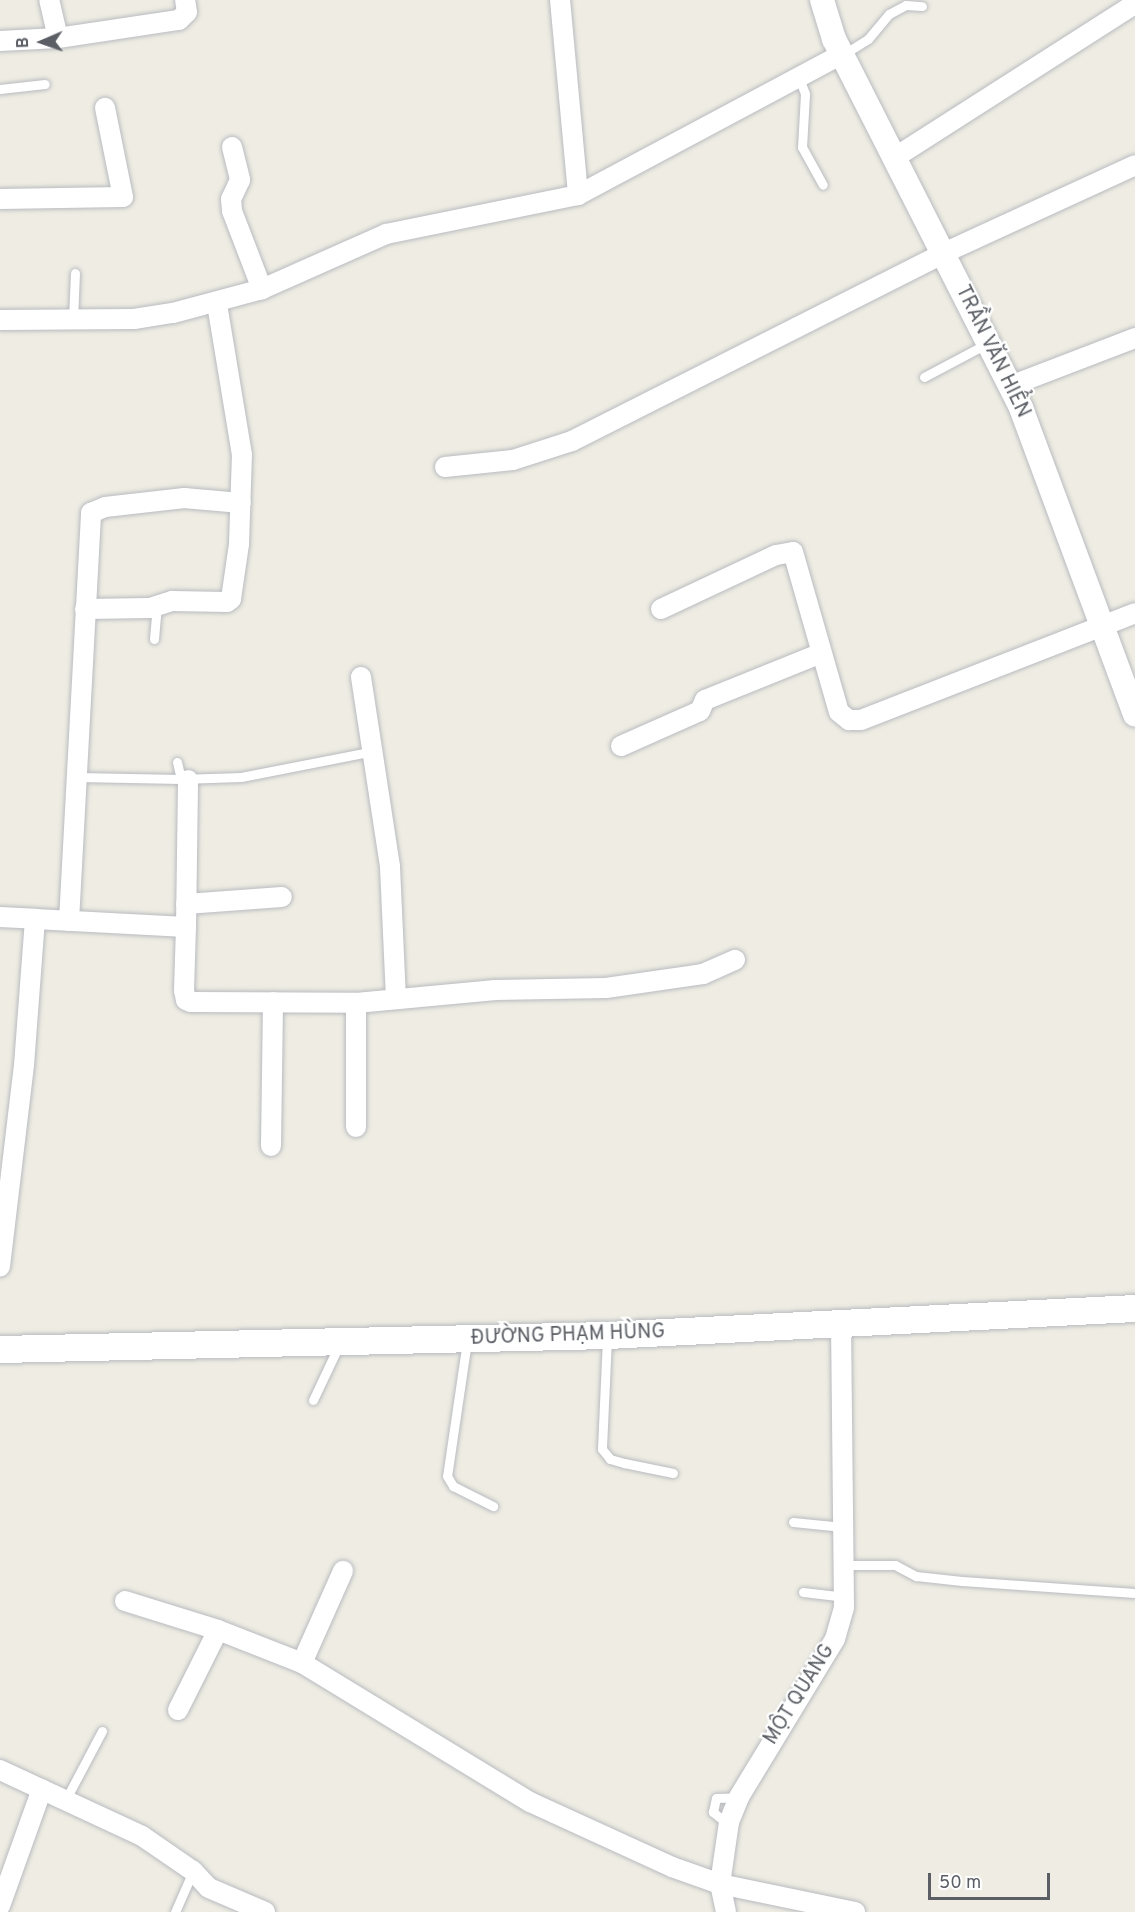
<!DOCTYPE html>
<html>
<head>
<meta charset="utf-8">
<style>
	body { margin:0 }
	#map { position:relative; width:1135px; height:1912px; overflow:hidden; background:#efede3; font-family:Overpass,sans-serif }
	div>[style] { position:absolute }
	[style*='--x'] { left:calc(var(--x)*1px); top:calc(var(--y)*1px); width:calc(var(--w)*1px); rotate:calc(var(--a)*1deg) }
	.roads { filter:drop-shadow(0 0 2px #b8bbc0) drop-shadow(0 0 2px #b8bbc0) }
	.service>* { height:9px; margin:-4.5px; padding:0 4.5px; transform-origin:4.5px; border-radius:4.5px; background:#fff }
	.minor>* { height:20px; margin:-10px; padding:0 10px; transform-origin:10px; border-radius:10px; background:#fff }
	.tertiary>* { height:24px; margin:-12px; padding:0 12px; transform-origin:12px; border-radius:12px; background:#fff }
	.secondary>* { height:27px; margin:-13.5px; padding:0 13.5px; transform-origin:13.5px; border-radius:13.5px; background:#fff }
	span { translate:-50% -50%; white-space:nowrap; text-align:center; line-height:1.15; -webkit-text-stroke:4.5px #fff; paint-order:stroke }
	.street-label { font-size:20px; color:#5b5f65 }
	.north { position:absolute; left:12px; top:12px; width:60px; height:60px; -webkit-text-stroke:4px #fff; paint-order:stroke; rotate:268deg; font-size:16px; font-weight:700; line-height:24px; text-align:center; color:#5b5f65 }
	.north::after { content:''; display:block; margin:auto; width:21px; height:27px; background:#5b5f65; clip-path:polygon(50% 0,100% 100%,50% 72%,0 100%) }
	.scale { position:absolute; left:928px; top:1873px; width:122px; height:27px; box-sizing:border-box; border:3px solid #5b5f65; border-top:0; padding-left:8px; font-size:18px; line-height:21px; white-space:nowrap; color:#5b5f65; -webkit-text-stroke:4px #fff; paint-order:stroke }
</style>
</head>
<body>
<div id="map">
	<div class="roads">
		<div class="service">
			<div style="--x:844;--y:54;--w:28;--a:-32"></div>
			<div style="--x:868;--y:39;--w:33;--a:-50"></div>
			<div style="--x:889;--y:14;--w:19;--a:-28"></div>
			<div style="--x:906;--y:5;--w:16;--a:4"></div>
			<div style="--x:799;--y:78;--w:17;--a:69"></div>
			<div style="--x:805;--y:94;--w:53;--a:93.2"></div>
			<div style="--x:802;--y:147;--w:43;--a:61.1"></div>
			<div style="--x:0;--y:89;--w:45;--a:-6.3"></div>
			<div style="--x:73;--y:320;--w:47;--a:-87.6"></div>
			<div style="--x:924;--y:377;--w:72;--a:-28"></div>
			<div style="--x:154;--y:639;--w:32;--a:-85"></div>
			<div style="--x:177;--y:762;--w:17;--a:77"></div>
			<div style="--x:181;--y:779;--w:60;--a:-1.9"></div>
			<div style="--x:241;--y:777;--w:136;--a:-11.1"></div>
			<div style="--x:77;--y:777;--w:104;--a:1.1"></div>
			<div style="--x:607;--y:1338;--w:111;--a:92.6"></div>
			<div style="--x:602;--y:1449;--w:13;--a:51"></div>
			<div style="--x:610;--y:1459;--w:15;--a:16"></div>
			<div style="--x:624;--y:1463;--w:50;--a:11.5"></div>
			<div style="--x:467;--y:1341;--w:136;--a:98.4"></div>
			<div style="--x:447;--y:1476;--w:12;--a:59"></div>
			<div style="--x:453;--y:1486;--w:45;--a:26.6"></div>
			<div style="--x:313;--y:1400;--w:63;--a:-64.7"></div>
			<div style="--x:793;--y:1522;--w:50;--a:5.7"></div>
			<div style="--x:846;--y:1565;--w:49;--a:0"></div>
			<div style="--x:895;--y:1565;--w:24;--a:28"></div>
			<div style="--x:916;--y:1576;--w:46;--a:6.2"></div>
			<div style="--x:962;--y:1581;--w:173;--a:4"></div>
			<div style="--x:803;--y:1592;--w:43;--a:6.6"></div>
			<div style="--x:66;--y:1799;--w:77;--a:-62.1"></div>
			<div style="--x:729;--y:1825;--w:21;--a:-141"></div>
			<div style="--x:713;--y:1812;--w:14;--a:-78"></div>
			<div style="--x:716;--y:1798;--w:23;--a:-2"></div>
			<div style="--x:175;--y:1912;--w:45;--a:-66.3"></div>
		</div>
		<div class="minor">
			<div style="--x:560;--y:0;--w:196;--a:84.7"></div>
			<div style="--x:58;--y:38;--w:122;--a:-8.5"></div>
			<div style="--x:179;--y:20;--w:11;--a:-45"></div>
			<div style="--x:187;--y:12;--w:12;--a:-99"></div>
			<div style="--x:0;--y:41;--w:58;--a:-3"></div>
			<div style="--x:58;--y:38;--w:39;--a:-103"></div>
			<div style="--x:232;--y:147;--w:34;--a:76"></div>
			<div style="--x:240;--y:180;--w:21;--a:115"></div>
			<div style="--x:231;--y:199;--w:12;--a:85"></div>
			<div style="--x:232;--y:211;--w:84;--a:69"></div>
			<div style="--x:894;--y:158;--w:286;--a:-32.6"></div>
			<div style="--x:0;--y:199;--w:123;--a:-0.9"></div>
			<div style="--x:123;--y:197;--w:91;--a:-101.4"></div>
			<div style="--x:0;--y:320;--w:134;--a:-0.4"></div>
			<div style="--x:134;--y:319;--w:39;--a:-9"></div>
			<div style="--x:173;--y:313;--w:92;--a:-15.1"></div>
			<div style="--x:262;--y:289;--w:136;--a:-23.9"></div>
			<div style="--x:386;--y:234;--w:196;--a:-11.5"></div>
			<div style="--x:578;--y:195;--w:299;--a:-28.1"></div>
			<div style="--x:1010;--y:386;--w:134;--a:-21"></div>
			<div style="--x:445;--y:467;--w:68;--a:-5.9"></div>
			<div style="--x:513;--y:460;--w:62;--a:-17.9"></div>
			<div style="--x:572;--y:441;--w:417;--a:-26.8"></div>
			<div style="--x:944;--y:253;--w:210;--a:-24.7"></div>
			<div style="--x:85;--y:609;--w:65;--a:-0.9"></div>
			<div style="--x:150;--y:608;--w:23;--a:-18"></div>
			<div style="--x:172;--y:601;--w:55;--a:1"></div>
			<div style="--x:227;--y:602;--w:5;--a:-37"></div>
			<div style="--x:231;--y:599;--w:56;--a:-81.7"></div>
			<div style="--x:239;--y:544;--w:89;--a:-88.1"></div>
			<div style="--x:242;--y:455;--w:153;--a:-99.4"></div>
			<div style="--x:661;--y:609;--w:127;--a:-25.2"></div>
			<div style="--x:776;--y:555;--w:17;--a:-10"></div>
			<div style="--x:793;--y:552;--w:166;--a:74"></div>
			<div style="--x:839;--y:712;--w:13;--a:39"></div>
			<div style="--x:849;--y:720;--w:12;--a:0"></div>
			<div style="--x:861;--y:720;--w:294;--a:-21.3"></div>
			<div style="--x:361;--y:677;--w:192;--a:81.3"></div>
			<div style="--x:390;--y:867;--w:132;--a:87.4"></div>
			<div style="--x:621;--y:746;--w:86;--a:-23.9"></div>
			<div style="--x:700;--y:711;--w:12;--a:-66"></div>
			<div style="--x:705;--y:700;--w:123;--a:-22"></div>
			<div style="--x:186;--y:904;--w:96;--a:-4.2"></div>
			<div style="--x:0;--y:917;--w:35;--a:3"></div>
			<div style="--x:35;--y:919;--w:146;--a:94.3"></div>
			<div style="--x:24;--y:1065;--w:203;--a:96.8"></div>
			<div style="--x:35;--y:919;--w:151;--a:3"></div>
			<div style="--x:186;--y:927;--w:63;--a:91.8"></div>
			<div style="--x:184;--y:990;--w:10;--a:79"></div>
			<div style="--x:186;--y:1000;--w:5;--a:22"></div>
			<div style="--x:191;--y:1002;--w:165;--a:0.3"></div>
			<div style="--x:356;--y:1003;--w:140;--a:-5.3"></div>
			<div style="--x:495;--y:990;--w:111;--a:-1"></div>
			<div style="--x:606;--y:988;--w:98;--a:-8.2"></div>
			<div style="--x:703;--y:974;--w:35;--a:-24"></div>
			<div style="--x:69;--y:921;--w:409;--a:-86.9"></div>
			<div style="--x:91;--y:513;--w:15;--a:-23"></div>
			<div style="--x:105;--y:507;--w:80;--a:-6.5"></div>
			<div style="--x:184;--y:498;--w:57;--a:5"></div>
			<div style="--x:186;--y:927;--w:147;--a:-89.2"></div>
			<div style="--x:356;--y:1003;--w:124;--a:90"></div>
			<div style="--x:271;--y:1146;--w:144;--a:-89.2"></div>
			<div style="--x:125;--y:1601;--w:97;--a:17.3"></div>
			<div style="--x:218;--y:1630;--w:90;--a:21.4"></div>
			<div style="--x:302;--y:1663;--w:267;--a:31.4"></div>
			<div style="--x:530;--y:1802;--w:156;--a:24.6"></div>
			<div style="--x:672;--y:1867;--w:51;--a:19.5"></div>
			<div style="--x:720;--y:1884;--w:138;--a:11.7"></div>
			<div style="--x:302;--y:1663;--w:101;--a:-66"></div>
			<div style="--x:178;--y:1710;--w:89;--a:-63.4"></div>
			<div style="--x:0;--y:1770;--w:157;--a:24.9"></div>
			<div style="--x:142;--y:1836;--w:62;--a:34.5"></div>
			<div style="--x:193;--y:1871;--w:23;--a:47"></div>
			<div style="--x:209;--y:1888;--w:61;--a:23.2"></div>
			<div style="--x:0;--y:1906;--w:124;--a:-70.3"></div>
			<div style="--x:726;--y:1912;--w:29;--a:-102"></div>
			<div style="--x:720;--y:1884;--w:63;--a:-81.7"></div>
			<div style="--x:729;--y:1822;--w:27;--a:-68"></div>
			<div style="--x:739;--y:1797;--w:185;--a:-58.7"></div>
			<div style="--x:835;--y:1639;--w:32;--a:-74"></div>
			<div style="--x:844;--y:1608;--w:283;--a:-90.6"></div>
		</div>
		<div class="tertiary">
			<div style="--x:822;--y:0;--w:41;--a:72.9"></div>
			<div style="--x:834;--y:39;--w:414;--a:63.1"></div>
			<div style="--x:1021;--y:408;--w:327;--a:69.6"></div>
		</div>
		<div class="secondary">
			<div style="--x:0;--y:1349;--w:607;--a:-1.32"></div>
			<div style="--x:607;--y:1335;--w:529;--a:-2.93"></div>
		</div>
	</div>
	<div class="street-label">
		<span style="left:992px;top:352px;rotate:64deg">TRẦN VĂN HIỂN</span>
		<span style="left:568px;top:1336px;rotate:-2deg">ĐƯỜNG PHẠM HÙNG</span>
		<span style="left:800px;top:1695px;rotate:-58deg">MỘT QUANG</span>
	</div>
	<div class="north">B</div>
	<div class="scale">50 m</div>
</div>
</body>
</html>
